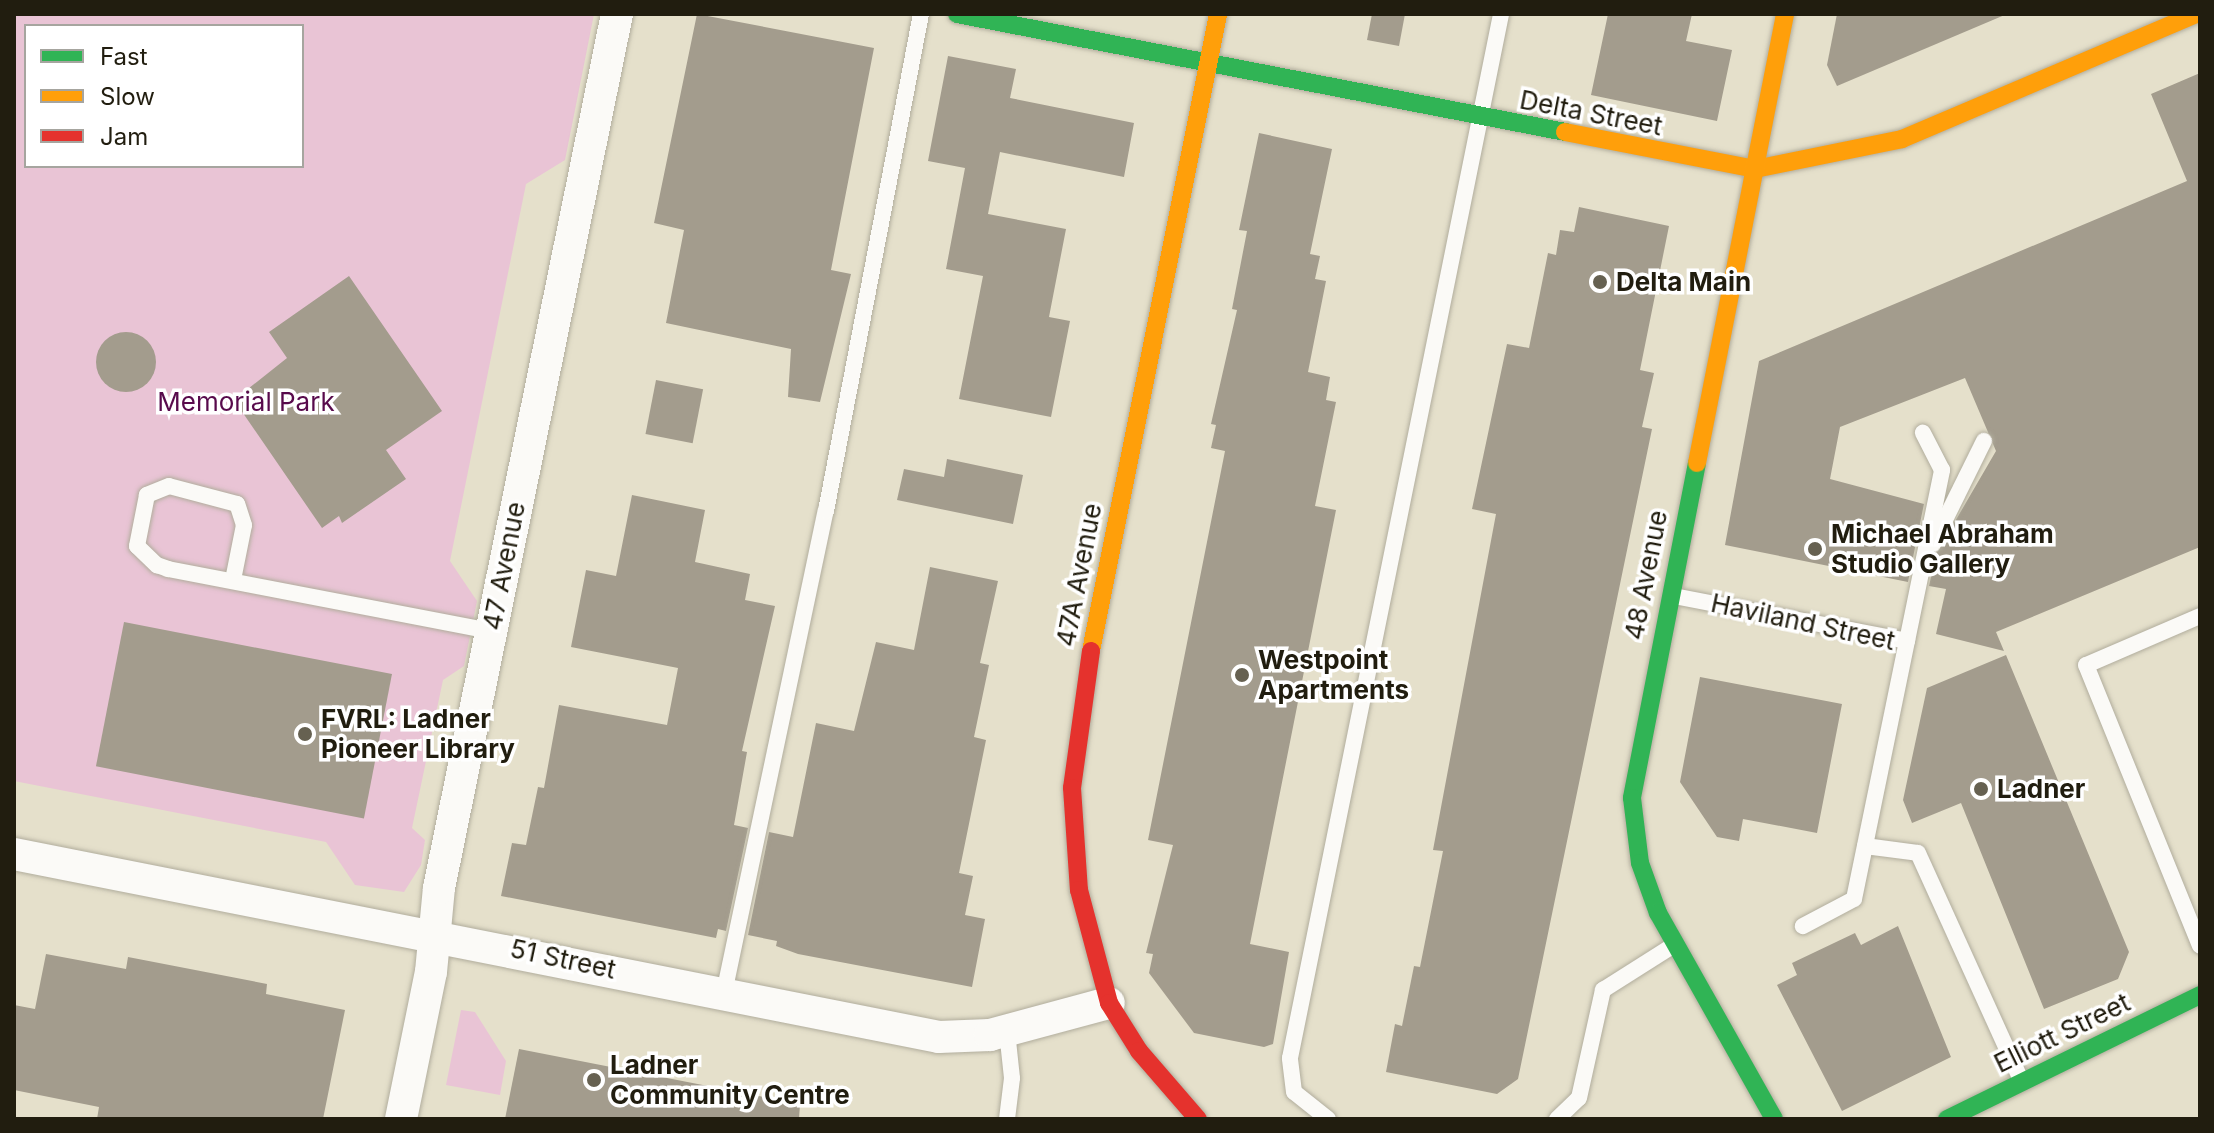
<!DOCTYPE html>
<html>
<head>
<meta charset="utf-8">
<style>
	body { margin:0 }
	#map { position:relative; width:2214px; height:1133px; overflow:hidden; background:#e5e0cb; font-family:Inter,sans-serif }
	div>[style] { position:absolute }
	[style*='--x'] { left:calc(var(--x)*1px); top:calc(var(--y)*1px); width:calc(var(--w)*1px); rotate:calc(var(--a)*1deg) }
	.green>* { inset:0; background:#e9c4d5 }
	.building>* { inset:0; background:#a39c8d; transform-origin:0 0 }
	.round { border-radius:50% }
	.roads { filter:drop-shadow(0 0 2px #b1ad9d) drop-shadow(0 0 2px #b1ad9d) }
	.lane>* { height:16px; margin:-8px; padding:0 8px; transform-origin:8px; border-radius:8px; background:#fbfaf7 }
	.street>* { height:32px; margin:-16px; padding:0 16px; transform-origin:16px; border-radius:16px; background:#fbfaf7 }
	.fast>* { height:18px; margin:-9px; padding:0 9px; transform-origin:9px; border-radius:9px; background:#30b455 }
	.slow>* { height:18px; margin:-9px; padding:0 9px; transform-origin:9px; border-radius:9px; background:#ff9f0a }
	.jam>* { height:18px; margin:-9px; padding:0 9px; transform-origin:9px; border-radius:9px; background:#e5322d }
	.dots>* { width:22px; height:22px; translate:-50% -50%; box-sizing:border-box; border:4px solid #fff; border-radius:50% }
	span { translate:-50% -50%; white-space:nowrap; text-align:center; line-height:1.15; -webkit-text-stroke:7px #fff; paint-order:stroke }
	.street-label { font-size:26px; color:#211d0f }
	.poi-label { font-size:26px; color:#211d0f; font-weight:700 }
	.left { translate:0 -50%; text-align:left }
	.park-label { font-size:26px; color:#580a4c }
	.frame { position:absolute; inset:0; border:16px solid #211d0f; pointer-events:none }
	.legend { position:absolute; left:24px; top:24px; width:280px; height:144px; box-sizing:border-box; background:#fff; border:2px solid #a6a59f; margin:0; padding:10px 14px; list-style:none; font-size:24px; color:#211d0f }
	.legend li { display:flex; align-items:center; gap:16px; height:40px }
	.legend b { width:40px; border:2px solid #a6a59f }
</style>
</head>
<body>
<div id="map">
	<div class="green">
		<div style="clip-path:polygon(evenodd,14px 14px,594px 14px,565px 160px,526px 184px,450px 561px,477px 601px,464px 666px,443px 680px,412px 828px,425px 840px,421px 865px,404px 892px,355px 885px,326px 842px,14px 781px,14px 14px,26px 26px,302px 26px,302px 166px,26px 166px,26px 26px)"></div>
		<div style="clip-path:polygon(461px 1010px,475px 1012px,506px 1061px,500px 1095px,446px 1085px)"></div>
	</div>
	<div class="building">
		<div style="clip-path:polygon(697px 14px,874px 48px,831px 270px,851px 274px,820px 402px,788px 397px,791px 349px,666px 323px,684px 230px,654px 223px)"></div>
		<div style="clip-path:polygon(1372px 14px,1405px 14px,1399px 46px,1367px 40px)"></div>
		<div style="clip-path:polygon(1608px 14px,1692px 14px,1686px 41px,1732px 50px,1717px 121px,1591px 95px)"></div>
		<div style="clip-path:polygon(1837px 14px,2007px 14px,1837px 86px,1827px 65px)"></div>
		<div style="clip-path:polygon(948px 56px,1016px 69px,1010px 98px,1134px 123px,1124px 177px,1000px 152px,988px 214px,1066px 229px,1049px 317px,1070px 321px,1051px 417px,959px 399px,983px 276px,946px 269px,965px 168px,928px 161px)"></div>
		<div style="clip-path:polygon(2200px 73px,2200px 547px,1996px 632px,2004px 651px,1936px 634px,1946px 589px,1929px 586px,1936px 554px,1996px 451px,1965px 378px,1840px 427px,1830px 479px,1924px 504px,1908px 582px,1725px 545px,1759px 361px,2187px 181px,2151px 94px)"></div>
		<div style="clip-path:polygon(1259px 133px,1332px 149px,1310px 254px,1320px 256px,1315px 279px,1326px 281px,1308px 372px,1330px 377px,1326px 400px,1336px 402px,1315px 506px,1336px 510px,1250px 944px,1289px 952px,1273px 1044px,1264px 1047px,1194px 1033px,1149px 973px,1153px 954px,1146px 953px,1173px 845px,1148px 840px,1225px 451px,1211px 448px,1216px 425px,1211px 424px,1237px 310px,1232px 309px,1247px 231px,1239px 230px)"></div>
		<div style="clip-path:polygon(1579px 207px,1669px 226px,1640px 370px,1654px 373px,1642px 427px,1652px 429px,1518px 1079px,1497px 1094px,1386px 1072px,1395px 1024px,1402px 1026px,1414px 966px,1420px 967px,1443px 851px,1433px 850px,1496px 514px,1472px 509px,1507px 344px,1529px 348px,1548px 253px,1556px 255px,1560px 230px,1574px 232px)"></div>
		<div style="clip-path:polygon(349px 276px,442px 411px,386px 450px,406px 479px,342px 523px,339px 516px,322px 528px,234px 400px,287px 358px,269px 332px)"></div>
		<div class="round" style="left:96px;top:332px;width:60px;height:60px"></div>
		<div style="left:656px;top:380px;width:48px;height:55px;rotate:11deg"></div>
		<div style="clip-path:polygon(947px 459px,1023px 475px,1013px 524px,897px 500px,904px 469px,944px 477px)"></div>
		<div style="clip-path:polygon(632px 495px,705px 510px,695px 562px,750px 574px,745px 600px,775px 606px,742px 751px,747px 752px,734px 825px,748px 828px,726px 931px,718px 929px,716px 938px,501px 896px,512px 843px,526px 845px,538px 787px,544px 788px,559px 705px,667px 725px,678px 668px,571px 647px,586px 570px,616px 576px)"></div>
		<div style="clip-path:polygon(930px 567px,998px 581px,980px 663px,989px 665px,974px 737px,986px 740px,959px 873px,973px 876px,965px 915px,985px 919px,972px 987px,798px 954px,776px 946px,777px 941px,748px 935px,769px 832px,793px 837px,816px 723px,854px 731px,876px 642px,914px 650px)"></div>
		<div style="left:124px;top:622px;width:273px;height:147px;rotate:11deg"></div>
		<div style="clip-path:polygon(2006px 655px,2129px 952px,2118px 979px,2044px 1009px,1961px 803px,1912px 823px,1903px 800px,1927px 688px)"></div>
		<div style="clip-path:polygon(1700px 677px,1842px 704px,1817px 833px,1743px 819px,1739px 841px,1717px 837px,1680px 782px)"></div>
		<div style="clip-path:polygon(1898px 926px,1951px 1057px,1842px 1111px,1777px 985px,1797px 975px,1792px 963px,1855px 933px,1861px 945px)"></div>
		<div style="clip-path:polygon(46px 954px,126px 969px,128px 957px,267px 984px,266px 994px,345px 1010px,323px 1119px,97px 1119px,99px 1107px,14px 1090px,14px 1005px,35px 1009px)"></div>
		<div style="clip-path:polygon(519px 1049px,800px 1104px,799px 1119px,505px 1119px)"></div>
	</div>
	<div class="roads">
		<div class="lane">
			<div style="--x:1933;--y:544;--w:115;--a:-63.7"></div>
			<div style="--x:233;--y:580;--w:56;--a:-78.7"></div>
			<div style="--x:244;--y:525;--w:22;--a:-108"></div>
			<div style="--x:237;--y:504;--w:70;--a:-165.2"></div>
			<div style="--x:169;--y:486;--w:24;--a:158"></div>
			<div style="--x:147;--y:495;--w:52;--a:101.1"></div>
			<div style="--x:137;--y:546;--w:28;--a:44"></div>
			<div style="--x:157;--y:565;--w:12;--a:20"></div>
			<div style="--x:168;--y:569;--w:329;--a:10.9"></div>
			<div style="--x:1674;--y:596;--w:237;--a:10.9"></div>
			<div style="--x:1907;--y:641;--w:263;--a:101.6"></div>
			<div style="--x:1854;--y:899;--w:58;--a:152.1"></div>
			<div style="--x:2200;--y:616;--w:124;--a:156.7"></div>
			<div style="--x:2086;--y:665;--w:303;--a:67.9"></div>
			<div style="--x:1907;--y:641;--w:175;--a:-78.4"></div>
			<div style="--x:1942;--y:470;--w:42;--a:-117.2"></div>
			<div style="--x:1865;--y:846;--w:53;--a:7.5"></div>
			<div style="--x:1918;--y:853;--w:249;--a:65.6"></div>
			<div style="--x:724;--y:993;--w:493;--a:-78.1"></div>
			<div style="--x:826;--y:511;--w:506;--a:-79.18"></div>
			<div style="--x:1007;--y:1119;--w:41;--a:-83"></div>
			<div style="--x:1012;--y:1078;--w:47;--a:-96.1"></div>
			<div style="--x:1328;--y:1119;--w:43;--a:-141.5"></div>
			<div style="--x:1294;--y:1092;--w:34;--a:-97"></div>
			<div style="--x:1290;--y:1058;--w:1065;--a:-78.57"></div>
			<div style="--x:1557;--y:1119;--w:30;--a:-44"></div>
			<div style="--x:1579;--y:1098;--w:111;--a:-77.5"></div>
			<div style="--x:1603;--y:990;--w:84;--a:-32.4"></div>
		</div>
		<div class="street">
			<div style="--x:14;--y:854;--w:943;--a:11.19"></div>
			<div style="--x:939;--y:1037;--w:51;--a:-2.2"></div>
			<div style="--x:990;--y:1035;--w:123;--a:-15.1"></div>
			<div style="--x:401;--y:1119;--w:150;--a:-78.5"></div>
			<div style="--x:431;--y:972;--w:84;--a:-84.6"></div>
			<div style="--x:439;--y:888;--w:892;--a:-78.49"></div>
		</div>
		<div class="fast">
			<div style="--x:957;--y:14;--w:619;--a:10.98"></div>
			<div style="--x:1697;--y:463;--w:341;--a:101"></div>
			<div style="--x:1632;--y:798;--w:65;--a:83"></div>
			<div style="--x:1640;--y:863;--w:53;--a:70.2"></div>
			<div style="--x:1658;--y:913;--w:236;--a:60.6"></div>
			<div style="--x:1947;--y:1119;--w:282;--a:-26.1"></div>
		</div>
		<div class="slow">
			<div style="--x:1565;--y:132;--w:194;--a:11"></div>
			<div style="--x:1755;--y:169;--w:150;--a:-11.5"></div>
			<div style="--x:1902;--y:139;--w:319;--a:-23"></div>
			<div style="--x:1697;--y:463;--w:458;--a:-78.9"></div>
			<div style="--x:1091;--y:651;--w:650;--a:-78.72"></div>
		</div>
		<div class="jam">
			<div style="--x:1091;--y:651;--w:138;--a:97.9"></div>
			<div style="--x:1072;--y:788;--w:102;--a:86.1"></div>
			<div style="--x:1079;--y:890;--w:117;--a:75.1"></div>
			<div style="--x:1109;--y:1003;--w:57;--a:58"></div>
			<div style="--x:1139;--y:1051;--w:90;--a:49.1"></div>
		</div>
	</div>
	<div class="dots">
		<div style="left:1600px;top:282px;background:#666151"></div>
		<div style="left:1815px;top:549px;background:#666151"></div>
		<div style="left:1242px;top:675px;background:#666151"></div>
		<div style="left:305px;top:734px;background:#666151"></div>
		<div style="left:1981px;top:789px;background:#666151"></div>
		<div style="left:594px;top:1080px;background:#666151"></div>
	</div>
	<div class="street-label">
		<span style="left:1591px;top:113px;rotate:11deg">Delta Street</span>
		<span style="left:504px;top:566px;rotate:-79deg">47 Avenue</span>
		<span style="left:1079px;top:575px;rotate:-79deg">47A Avenue</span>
		<span style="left:1646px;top:575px;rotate:-79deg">48 Avenue</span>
		<span style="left:1803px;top:622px;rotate:12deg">Haviland Street</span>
		<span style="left:563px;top:959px;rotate:12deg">51 Street</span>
		<span style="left:2062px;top:1033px;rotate:-26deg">Elliott Street</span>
	</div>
	<div class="poi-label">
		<span class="left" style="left:1616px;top:282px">Delta Main</span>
		<span class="left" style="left:1831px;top:549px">Michael Abraham<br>Studio Gallery</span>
		<span class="left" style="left:1258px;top:675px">Westpoint<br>Apartments</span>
		<span class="left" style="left:321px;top:734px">FVRL: Ladner<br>Pioneer Library</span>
		<span class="left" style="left:1997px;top:789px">Ladner</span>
		<span class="left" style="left:610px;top:1080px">Ladner<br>Community Centre</span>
	</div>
	<div class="park-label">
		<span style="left:246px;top:402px">Memorial Park</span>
	</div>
	<div class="frame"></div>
	<ul class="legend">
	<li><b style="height:10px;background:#30b455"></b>Fast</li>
	<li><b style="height:10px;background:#ff9f0a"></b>Slow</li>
	<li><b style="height:10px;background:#e5322d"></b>Jam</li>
	</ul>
</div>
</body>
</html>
